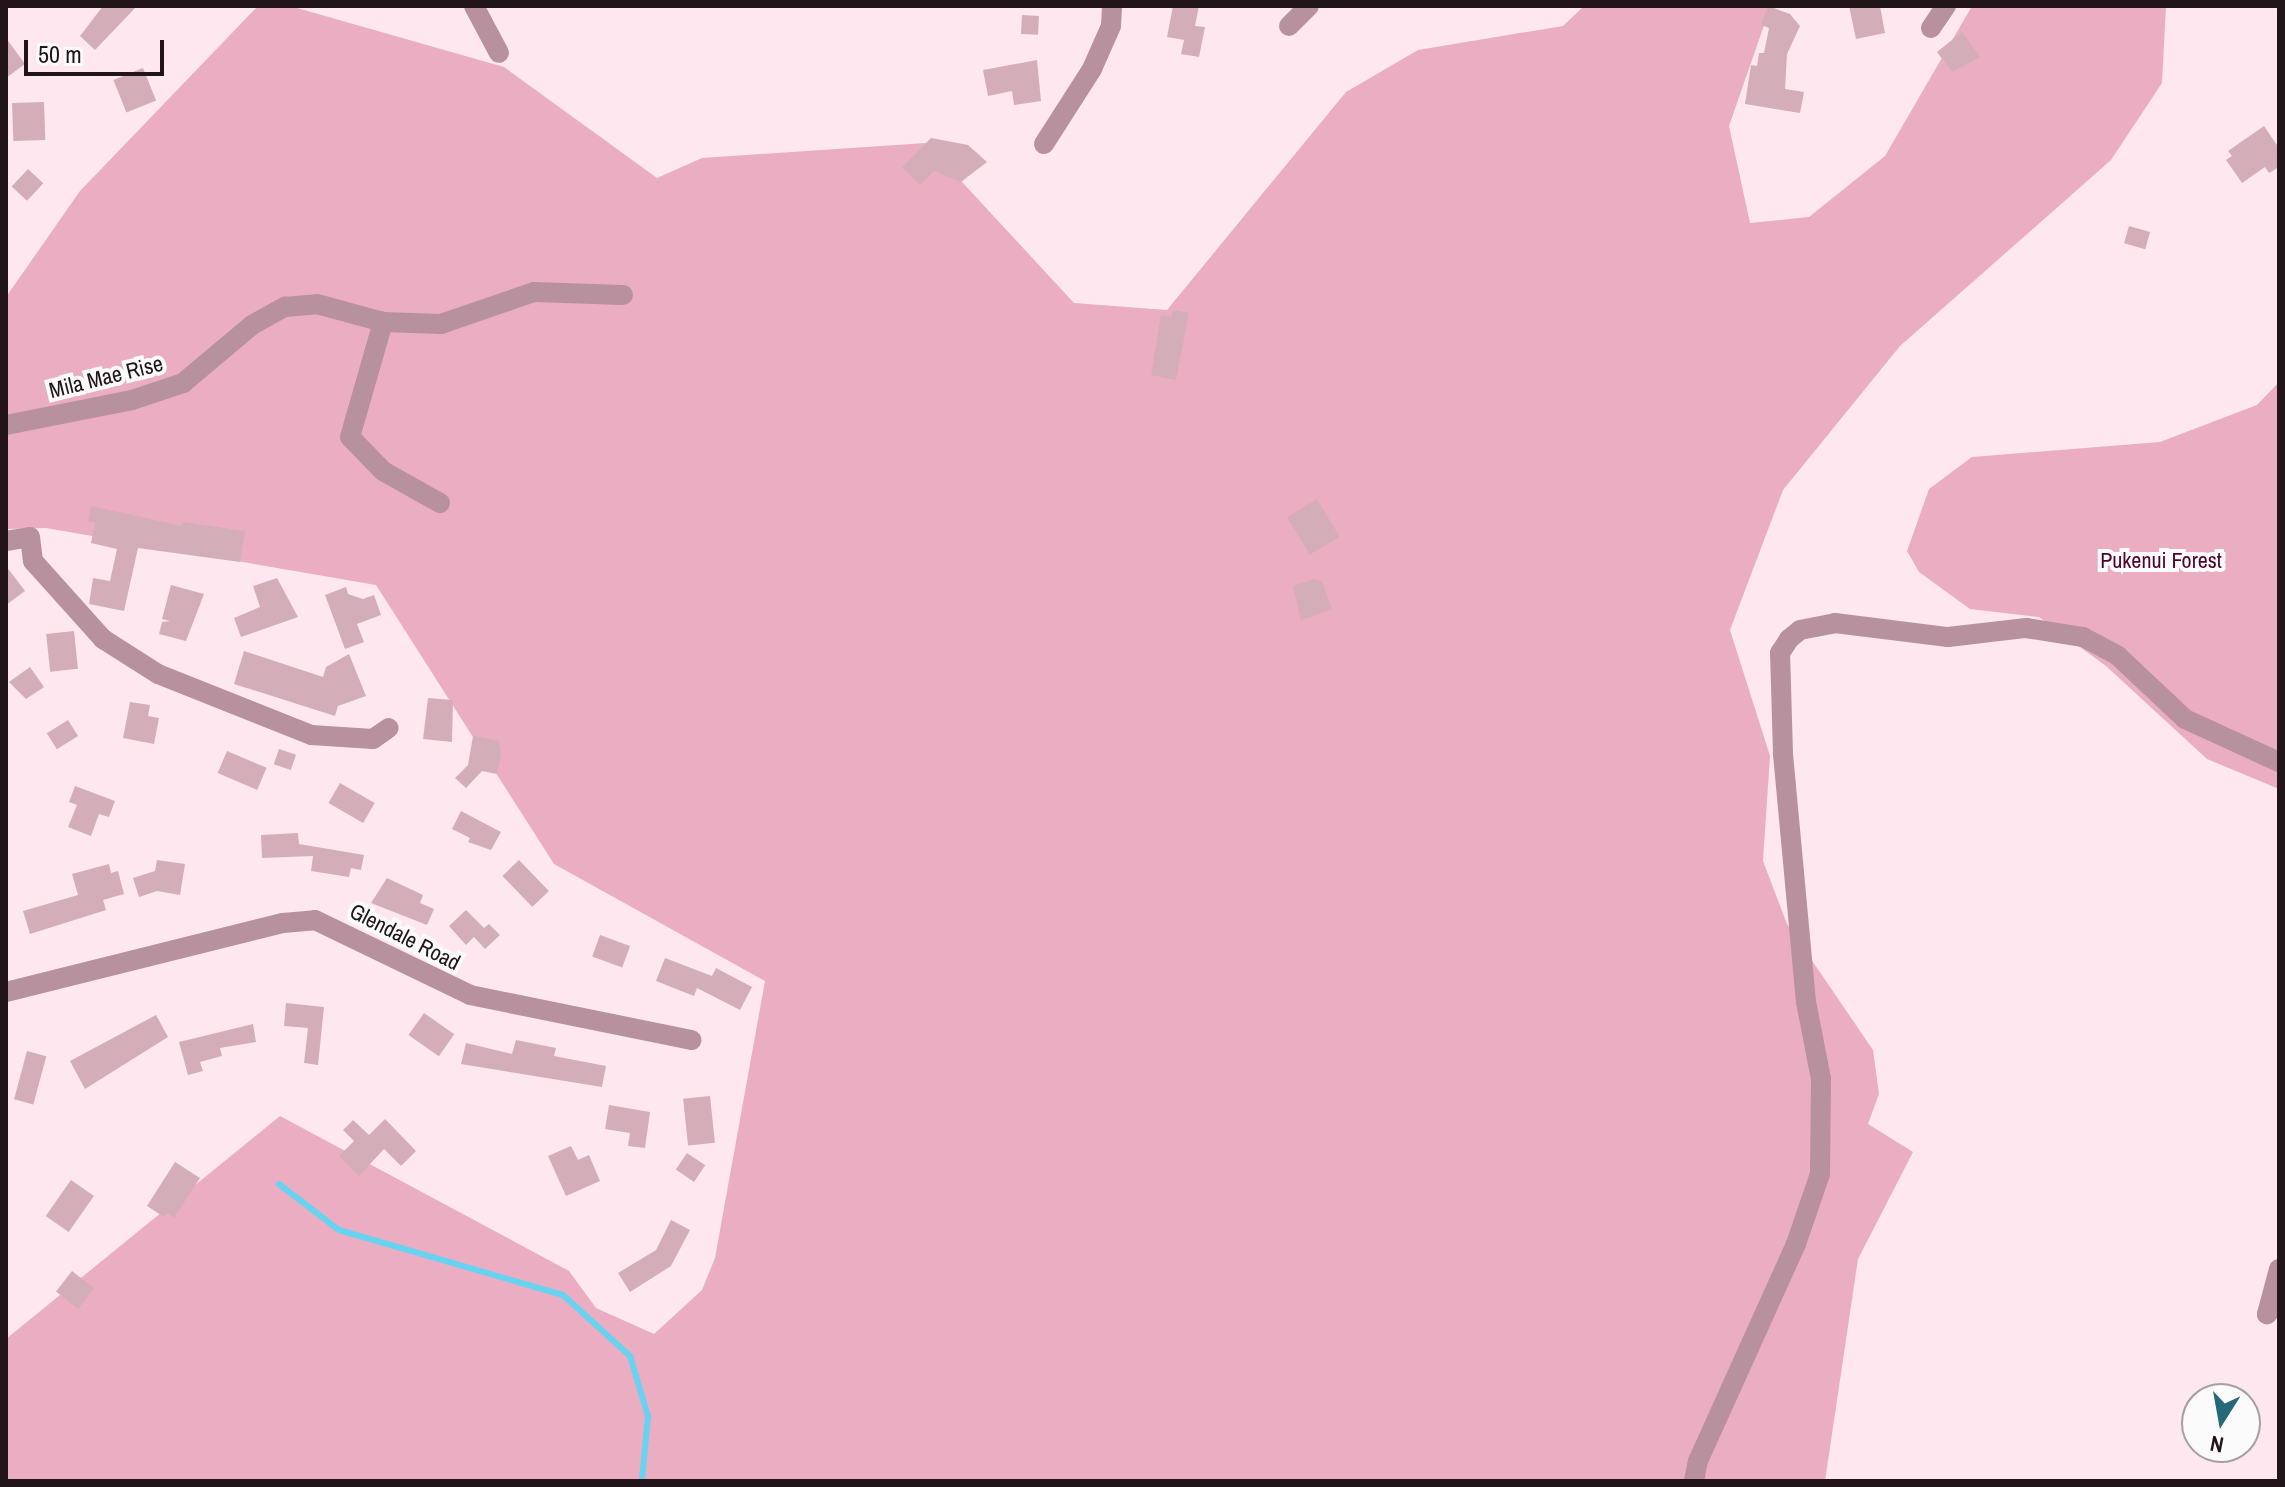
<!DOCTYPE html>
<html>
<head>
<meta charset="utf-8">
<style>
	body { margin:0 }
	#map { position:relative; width:2285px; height:1487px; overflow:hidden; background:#fee7ee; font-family:"Archivo Narrow",sans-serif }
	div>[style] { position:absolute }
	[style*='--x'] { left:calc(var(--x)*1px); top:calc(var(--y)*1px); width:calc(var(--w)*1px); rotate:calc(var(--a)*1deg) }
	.green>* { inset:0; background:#ebadc1 }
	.stream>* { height:6px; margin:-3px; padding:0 3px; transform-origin:3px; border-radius:3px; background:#68d2f1 }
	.building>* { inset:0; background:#d3aeb9; transform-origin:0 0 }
	.minor>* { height:20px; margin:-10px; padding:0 10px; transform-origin:10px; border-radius:10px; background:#b7919d }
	span { translate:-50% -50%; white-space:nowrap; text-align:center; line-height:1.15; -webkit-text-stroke:8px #fbfbfb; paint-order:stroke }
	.street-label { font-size:22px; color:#22151a }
	.park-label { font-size:22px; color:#4f0329 }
	.frame { position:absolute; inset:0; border:8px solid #22151a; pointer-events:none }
	.north { position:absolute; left:2181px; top:1383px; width:80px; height:80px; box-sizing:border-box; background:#fbfbfb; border:2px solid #a49fa1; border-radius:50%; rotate:191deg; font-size:22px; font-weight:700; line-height:32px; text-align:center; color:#22151a }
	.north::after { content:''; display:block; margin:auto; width:28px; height:36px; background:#25687a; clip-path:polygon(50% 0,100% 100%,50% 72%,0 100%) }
	.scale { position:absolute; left:24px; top:40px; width:140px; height:36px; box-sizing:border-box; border:4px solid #22151a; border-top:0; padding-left:10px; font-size:24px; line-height:28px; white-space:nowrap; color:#22151a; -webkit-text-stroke:6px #fbfbfb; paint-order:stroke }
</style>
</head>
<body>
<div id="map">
	<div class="green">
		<div style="clip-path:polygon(258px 6px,290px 6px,504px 67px,657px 178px,702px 158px,926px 143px,1074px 303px,1167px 310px,1346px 92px,1418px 50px,1563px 26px,1584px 6px,1776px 6px,1768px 14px,1729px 126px,1750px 223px,1809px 217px,1885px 156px,1972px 6px,2166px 6px,2162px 83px,2111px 160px,1900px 346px,1783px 490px,1730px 630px,1770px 756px,1763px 861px,1787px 924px,1873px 1050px,1879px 1094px,1868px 1124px,1913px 1152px,1858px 1259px,1825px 1481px,6px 1481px,6px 1339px,280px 1116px,569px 1271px,596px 1308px,654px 1334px,702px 1290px,715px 1258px,765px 981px,554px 864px,376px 585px,46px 528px,6px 529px,6px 297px,80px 191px)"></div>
		<div style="clip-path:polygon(2279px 382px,2279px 789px,2207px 759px,2106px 666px,2039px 617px,1970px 609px,1919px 572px,1907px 551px,1929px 489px,1972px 457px,2160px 442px,2257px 405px)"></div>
	</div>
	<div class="stream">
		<div style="--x:279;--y:1184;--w:76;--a:37.5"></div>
		<div style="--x:339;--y:1230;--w:233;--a:16.2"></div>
		<div style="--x:563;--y:1295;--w:91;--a:42.3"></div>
		<div style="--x:630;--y:1356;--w:63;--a:73.3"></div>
		<div style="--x:648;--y:1416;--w:65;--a:95.3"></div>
	</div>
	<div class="building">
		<div style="clip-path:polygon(103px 6px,137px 6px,95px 50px,80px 36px)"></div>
		<div style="clip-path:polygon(1173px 6px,1199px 6px,1195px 26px,1205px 27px,1199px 57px,1181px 54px,1184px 40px,1167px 37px)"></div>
		<div style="clip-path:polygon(1768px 6px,1790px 14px,1800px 26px,1787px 54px,1785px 89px,1804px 92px,1800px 113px,1745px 104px,1751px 65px,1757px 66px,1759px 53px,1764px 53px,1769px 28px,1761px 25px)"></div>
		<div style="clip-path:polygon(1849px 6px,1880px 6px,1885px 33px,1856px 39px)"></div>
		<div style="left:1022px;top:15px;width:17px;height:19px;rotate:3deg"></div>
		<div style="clip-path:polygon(1962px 32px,1980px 57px,1952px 72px,1937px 52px)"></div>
		<div style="clip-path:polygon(6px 38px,25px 64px,6px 78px)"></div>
		<div style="clip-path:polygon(1037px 60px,1041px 101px,1014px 105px,1012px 91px,988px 96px,983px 70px)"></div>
		<div style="left:143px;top:68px;width:35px;height:32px;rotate:68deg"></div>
		<div style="left:44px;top:102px;width:38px;height:32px;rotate:88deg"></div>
		<div style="clip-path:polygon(2264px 126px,2279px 148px,2279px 167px,2269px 173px,2265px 167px,2242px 183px,2226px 160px,2232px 156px,2228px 151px)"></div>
		<div style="clip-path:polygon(931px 138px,968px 145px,987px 162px,961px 182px,934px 171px,920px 185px,902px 167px)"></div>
		<div style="left:28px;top:169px;width:21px;height:24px;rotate:43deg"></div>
		<div style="left:2129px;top:226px;width:22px;height:18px;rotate:16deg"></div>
		<div style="clip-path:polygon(1173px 310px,1189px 313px,1176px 380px,1151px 375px,1161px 315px,1171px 317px)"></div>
		<div style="left:1317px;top:499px;width:44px;height:35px;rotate:59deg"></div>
		<div style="clip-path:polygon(91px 506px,182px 526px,182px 522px,245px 531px,240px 562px,138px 548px,124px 611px,89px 604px,93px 578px,110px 581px,117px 549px,91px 543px,95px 523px,88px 521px)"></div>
		<div style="clip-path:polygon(6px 566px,25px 591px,6px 605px)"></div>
		<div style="clip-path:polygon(277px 578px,298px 617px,241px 637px,234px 618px,260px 607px,253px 586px)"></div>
		<div style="clip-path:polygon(1314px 579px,1322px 581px,1332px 609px,1301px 620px,1293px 586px)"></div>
		<div style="clip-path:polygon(171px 585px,204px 594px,186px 641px,159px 634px,162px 622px,170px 621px,162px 619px)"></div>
		<div style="clip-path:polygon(346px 587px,348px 594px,363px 599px,374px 595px,381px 615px,357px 624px,364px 642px,345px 649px,325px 595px)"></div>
		<div style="left:74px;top:631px;width:38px;height:28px;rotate:84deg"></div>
		<div style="clip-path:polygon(244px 651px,323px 677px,326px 667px,349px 654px,366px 696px,338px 706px,335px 716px,234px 684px)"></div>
		<div style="clip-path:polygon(30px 667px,44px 687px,26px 699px,9px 682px)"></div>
		<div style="clip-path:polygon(428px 698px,453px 700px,452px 742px,423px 739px)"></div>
		<div style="clip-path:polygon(130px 702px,150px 705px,148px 716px,159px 718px,154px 744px,123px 738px)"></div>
		<div style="left:68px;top:720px;width:19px;height:25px;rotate:58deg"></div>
		<div style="clip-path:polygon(473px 736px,499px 741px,501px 755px,497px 774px,482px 771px,466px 788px,455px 778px,468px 765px)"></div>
		<div style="left:279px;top:749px;width:18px;height:16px;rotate:19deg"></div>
		<div style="left:227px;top:751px;width:43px;height:24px;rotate:23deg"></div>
		<div style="left:340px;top:783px;width:40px;height:23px;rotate:30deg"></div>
		<div style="clip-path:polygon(75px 786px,115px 801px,109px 817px,99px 814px,91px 836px,68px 827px,77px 805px,69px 802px)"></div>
		<div style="clip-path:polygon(461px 811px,501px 832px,491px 850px,468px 842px,470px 838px,452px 829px)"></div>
		<div style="clip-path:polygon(298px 833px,299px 844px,364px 855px,361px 870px,351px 868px,349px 877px,311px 871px,313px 856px,262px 858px,261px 835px)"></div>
		<div style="clip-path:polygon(157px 860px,185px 864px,180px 895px,157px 891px,139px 897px,133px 878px,155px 871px)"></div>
		<div style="left:519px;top:860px;width:43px;height:23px;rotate:46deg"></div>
		<div style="clip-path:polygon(109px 864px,111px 873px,118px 871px,124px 894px,103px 900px,106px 910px,30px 934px,23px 911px,78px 895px,72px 874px)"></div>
		<div style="clip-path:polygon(387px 878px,423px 895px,420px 903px,434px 909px,427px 925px,371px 903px)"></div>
		<div style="clip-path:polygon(466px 910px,484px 928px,489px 924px,500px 935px,485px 949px,474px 937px,466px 945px,449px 926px)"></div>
		<div style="left:600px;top:935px;width:32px;height:23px;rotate:20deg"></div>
		<div style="clip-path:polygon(665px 958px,712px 976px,716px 968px,752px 987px,740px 1010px,697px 988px,694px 996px,656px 981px)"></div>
		<div style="clip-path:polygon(286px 1003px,324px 1007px,318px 1065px,304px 1063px,308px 1028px,284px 1026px)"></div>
		<div style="left:424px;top:1013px;width:37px;height:27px;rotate:35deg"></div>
		<div style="clip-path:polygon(156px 1015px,168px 1037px,85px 1089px,70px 1061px)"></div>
		<div style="clip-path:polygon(253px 1024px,256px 1042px,220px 1048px,222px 1056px,200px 1062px,203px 1071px,188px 1075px,179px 1042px)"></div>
		<div style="clip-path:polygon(516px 1040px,556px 1048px,554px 1056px,606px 1066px,602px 1087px,461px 1064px,466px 1043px,512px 1054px)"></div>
		<div style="left:27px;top:1051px;width:20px;height:50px;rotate:15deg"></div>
		<div style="left:710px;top:1096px;width:47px;height:27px;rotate:84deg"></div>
		<div style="clip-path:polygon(609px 1105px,650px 1112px,645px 1148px,628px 1146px,630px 1133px,605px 1129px)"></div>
		<div style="clip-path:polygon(385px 1119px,416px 1151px,401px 1166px,384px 1149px,359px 1176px,339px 1156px,354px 1141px,343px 1130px,353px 1120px,369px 1135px)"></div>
		<div style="clip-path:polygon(571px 1146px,578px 1160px,589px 1155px,600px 1181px,566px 1196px,548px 1156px)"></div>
		<div style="left:687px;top:1153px;width:22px;height:20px;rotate:34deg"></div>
		<div style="clip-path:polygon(175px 1162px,200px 1178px,174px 1218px,167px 1213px,164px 1217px,147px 1206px)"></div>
		<div style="left:71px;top:1180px;width:28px;height:44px;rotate:35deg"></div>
		<div style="clip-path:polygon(671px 1220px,690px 1230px,671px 1266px,630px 1292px,618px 1273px,656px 1250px)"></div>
		<div style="left:72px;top:1271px;width:28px;height:26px;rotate:38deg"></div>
	</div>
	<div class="minor">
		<div style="--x:474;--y:6;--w:53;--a:62"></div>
		<div style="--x:1289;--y:26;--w:28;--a:-45"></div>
		<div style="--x:1931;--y:28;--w:27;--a:-56"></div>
		<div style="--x:1044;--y:144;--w:89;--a:-57.4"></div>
		<div style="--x:1092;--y:69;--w:47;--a:-66.2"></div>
		<div style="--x:1111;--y:26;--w:20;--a:-87"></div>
		<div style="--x:6;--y:425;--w:128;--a:-11.2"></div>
		<div style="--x:132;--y:400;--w:54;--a:-18.4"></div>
		<div style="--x:183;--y:383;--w:90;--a:-40"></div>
		<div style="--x:252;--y:325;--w:38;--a:-29"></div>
		<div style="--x:285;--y:307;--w:32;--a:-5"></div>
		<div style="--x:317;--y:304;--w:68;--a:15.3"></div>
		<div style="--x:440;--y:503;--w:65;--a:-150.7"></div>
		<div style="--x:383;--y:471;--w:47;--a:-134.1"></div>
		<div style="--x:350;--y:437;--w:120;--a:-74"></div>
		<div style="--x:383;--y:322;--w:58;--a:2"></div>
		<div style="--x:441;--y:324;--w:98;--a:-19"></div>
		<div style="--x:534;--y:292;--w:89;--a:1.9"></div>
		<div style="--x:6;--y:541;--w:24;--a:-9"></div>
		<div style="--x:30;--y:537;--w:24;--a:83"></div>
		<div style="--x:33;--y:561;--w:105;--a:48.1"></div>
		<div style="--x:103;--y:639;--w:65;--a:32.5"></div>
		<div style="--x:158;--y:674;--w:165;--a:21.7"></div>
		<div style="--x:311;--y:735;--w:62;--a:3.7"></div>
		<div style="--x:373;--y:739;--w:19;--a:-35"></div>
		<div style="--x:6;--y:992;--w:285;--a:-14"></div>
		<div style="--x:283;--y:923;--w:32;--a:-5"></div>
		<div style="--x:315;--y:920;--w:172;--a:25.8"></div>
		<div style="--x:470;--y:995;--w:226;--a:11.5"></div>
		<div style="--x:2279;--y:1269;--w:47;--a:104.9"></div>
		<div style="--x:2267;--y:1314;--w:18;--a:-47"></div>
		<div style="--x:1694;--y:1481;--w:20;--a:-79"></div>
		<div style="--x:1698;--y:1461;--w:238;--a:-65.7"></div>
		<div style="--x:1796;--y:1244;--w:74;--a:-71.1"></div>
		<div style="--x:1820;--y:1174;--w:95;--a:-89.4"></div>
		<div style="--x:1821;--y:1079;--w:78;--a:-101"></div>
		<div style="--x:1806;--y:1002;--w:250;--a:-95.3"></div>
		<div style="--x:1783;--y:753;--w:100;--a:-91.7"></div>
		<div style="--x:1780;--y:653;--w:17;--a:-57"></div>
		<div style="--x:1789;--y:639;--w:14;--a:-39"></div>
		<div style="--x:1800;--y:630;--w:36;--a:-11"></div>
		<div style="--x:1835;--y:623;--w:114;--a:7.1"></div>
		<div style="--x:1948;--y:637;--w:79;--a:-6.6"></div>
		<div style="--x:2026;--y:628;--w:58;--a:9"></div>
		<div style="--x:2083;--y:637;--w:40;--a:28"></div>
		<div style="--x:2118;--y:656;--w:92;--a:43.2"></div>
		<div style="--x:2185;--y:719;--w:103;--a:24.6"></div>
	</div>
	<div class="street-label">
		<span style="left:106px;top:377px;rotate:-14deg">Mila Mae Rise</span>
		<span style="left:405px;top:937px;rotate:27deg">Glendale Road</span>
	</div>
	<div class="park-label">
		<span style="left:2161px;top:561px">Pukenui Forest</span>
	</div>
	<div class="frame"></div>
	<div class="north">N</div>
	<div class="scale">50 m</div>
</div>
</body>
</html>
